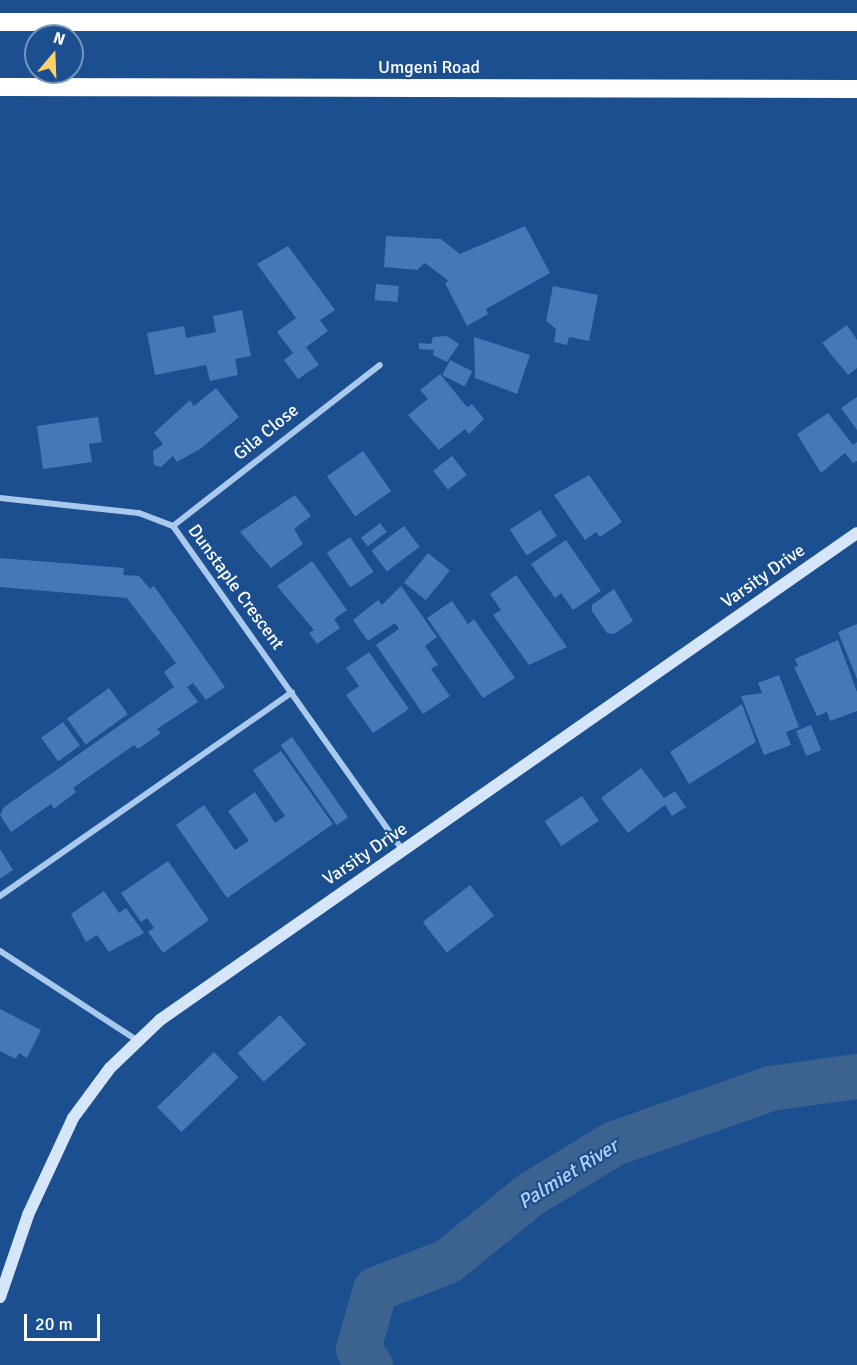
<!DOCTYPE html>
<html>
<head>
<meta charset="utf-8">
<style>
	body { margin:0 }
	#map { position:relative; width:857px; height:1365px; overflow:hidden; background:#1b4f8f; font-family:Signika,sans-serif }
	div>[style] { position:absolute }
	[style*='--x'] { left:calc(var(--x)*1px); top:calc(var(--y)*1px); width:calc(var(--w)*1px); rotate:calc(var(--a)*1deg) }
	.river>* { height:45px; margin:-22.5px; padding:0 22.5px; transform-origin:22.5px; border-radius:22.5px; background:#3c6290 }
	.building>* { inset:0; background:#4478b7; transform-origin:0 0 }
	.street>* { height:6px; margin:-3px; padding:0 3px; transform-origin:3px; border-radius:3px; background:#a9c9ee }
	.secondary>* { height:12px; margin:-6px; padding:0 6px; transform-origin:6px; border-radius:6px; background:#d6e6fa }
	.highway>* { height:18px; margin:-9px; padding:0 9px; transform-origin:9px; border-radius:9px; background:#fff }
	span { translate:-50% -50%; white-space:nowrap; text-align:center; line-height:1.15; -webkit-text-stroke:4.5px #1b4f8f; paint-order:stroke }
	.street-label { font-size:18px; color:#fff }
	.water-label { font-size:20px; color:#b5d3f5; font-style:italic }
	.north { position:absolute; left:24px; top:24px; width:60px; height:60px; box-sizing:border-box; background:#1b4f8f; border:2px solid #7695bc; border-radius:50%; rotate:19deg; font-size:16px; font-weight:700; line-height:24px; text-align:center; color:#fff }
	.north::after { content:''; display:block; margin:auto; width:21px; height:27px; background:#ffd166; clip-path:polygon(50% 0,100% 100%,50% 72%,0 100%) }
	.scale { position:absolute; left:24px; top:1314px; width:76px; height:27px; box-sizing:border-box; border:3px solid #fff; border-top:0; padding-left:8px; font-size:18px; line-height:21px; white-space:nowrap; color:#fff; -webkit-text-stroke:4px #1b4f8f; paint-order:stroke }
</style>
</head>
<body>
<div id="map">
	<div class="river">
		<div style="--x:370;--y:1365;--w:20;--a:-127"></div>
		<div style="--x:358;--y:1349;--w:62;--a:-74.2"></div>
		<div style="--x:375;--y:1289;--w:77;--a:-21.3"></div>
		<div style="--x:447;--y:1261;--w:107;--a:-38.9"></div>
		<div style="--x:530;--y:1194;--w:98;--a:-31.3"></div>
		<div style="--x:614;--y:1143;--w:165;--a:-19.4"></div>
		<div style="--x:770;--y:1088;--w:88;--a:-7.9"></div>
	</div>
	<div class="building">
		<div style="clip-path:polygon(525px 226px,550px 273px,486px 309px,488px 314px,467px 326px,445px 283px,449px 281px,425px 263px,417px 270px,384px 267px,386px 236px,441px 239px,460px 254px)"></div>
		<div style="clip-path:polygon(288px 246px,335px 310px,320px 320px,328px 331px,306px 347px,319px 365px,298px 379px,284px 360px,293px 353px,277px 332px,296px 318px,257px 264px)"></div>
		<div style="left:376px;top:284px;width:23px;height:16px;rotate:5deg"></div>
		<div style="clip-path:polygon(553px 286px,598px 295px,589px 341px,569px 337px,567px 345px,554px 342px,556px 329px,546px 321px)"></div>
		<div style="clip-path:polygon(242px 310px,251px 356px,235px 359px,238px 375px,210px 381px,206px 365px,155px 375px,147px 333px,184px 326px,186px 338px,216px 332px,213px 316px)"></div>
		<div style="clip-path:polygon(847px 325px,857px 340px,857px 368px,848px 375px,822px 343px)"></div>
		<div style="clip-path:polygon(447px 336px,459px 344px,447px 362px,433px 355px,434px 350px,419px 349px,419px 343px,431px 344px,433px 337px)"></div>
		<div style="clip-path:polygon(474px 337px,530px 355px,517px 394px,475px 378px)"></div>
		<div style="left:450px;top:360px;width:25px;height:17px;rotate:27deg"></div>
		<div style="clip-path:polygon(440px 374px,467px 407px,472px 404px,484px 419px,469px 434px,465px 429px,439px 450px,408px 415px,428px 399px,420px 390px)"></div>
		<div style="clip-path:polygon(216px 388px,239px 417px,200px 449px,177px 462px,173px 456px,161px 467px,154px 465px,153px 451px,163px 444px,154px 433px,190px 400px,194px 406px)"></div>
		<div style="clip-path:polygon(857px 397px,857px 430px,841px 408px)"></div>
		<div style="clip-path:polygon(828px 413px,853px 445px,857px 442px,857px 461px,853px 463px,845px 453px,821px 473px,797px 434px)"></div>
		<div style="clip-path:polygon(98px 417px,102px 442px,89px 444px,92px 462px,43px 469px,37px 426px)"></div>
		<div style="left:363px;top:451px;width:49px;height:44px;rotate:55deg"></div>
		<div style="left:452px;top:456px;width:24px;height:24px;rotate:52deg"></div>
		<div style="clip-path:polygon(589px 475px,622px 522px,600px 537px,596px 532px,585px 540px,554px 495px)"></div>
		<div style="clip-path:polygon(295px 495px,311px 516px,294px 529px,303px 544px,271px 568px,240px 532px)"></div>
		<div style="left:540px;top:510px;width:31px;height:36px;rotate:57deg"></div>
		<div style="left:380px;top:523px;width:11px;height:24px;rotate:52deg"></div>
		<div style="left:404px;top:526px;width:26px;height:41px;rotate:53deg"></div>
		<div style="left:350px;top:537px;width:42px;height:28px;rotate:56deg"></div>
		<div style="clip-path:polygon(566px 540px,601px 591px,573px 610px,561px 593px,555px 598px,531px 564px)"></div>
		<div style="left:428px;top:553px;width:28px;height:38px;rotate:39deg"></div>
		<div style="clip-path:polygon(0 558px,124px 568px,123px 575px,139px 576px,150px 589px,154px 586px,225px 687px,206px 700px,193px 683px,187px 687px,198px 702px,157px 729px,161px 733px,138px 749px,134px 745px,73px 788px,76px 792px,54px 809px,51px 804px,11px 832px,0 815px,4px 807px,174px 687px,164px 672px,176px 663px,127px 598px,0 587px)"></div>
		<div style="clip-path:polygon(312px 561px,347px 610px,334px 619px,340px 628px,317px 644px,309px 633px,314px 630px,277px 586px)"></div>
		<div style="clip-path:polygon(516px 575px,567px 647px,529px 665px,493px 615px,501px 610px,490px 594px)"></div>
		<div style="clip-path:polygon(401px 586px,437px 637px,425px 646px,438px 665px,431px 669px,450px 696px,423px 714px,376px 645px,399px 629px,395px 623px,368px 641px,353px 620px,378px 600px,382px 605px)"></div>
		<div style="clip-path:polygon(614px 589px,633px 621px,614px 634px,607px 633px,592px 611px,592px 605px)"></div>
		<div style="clip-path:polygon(452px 601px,468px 624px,474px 619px,515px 678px,483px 698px,427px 618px)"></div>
		<div style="clip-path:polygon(857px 624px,857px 679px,838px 632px)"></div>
		<div style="clip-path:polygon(838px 640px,857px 692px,857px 711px,830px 721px,827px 712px,817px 716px,794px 667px,798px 666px,795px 659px)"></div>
		<div style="clip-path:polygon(369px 652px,409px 709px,373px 733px,346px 695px,359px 686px,346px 668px)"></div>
		<div style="clip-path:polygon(779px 675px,799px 727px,786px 732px,791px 745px,764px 755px,741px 696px,762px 693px,758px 683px)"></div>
		<div style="left:109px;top:688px;width:32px;height:52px;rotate:54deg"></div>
		<div style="clip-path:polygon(742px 704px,756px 742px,689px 784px,670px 752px)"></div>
		<div style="left:63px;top:722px;width:29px;height:27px;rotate:54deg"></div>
		<div style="left:811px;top:725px;width:27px;height:16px;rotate:68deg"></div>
		<div style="left:292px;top:737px;width:98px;height:14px;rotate:55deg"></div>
		<div style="clip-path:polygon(281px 751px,333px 824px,227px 898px,176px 825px,204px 805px,235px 850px,249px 841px,228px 811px,255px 792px,275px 823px,285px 816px,253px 770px)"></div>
		<div style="clip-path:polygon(641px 768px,664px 798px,675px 791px,686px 807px,672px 816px,665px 805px,628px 833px,601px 798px)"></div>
		<div style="left:582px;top:796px;width:30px;height:45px;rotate:56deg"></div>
		<div style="clip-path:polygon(0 849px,13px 870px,0 879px)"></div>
		<div style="clip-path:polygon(168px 861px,209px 920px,163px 953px,148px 932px,154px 928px,147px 918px,141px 922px,121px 893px)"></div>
		<div style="left:470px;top:885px;width:39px;height:60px;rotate:52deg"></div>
		<div style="clip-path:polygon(104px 891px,119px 913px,126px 908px,144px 933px,109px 952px,97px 935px,86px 942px,71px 914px)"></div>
		<div style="clip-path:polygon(0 1009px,41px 1030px,27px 1058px,19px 1053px,16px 1059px,0 1051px)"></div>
		<div style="left:280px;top:1015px;width:39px;height:57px;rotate:48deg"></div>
		<div style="left:214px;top:1052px;width:35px;height:79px;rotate:46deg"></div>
	</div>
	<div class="street">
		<div style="--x:0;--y:498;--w:140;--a:6.2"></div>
		<div style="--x:139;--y:513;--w:36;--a:21"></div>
		<div style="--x:173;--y:526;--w:397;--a:54.7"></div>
		<div style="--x:173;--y:526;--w:262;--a:-37.9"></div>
		<div style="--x:0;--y:896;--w:356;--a:-34.9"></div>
		<div style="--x:0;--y:951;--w:165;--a:33.1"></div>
	</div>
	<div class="secondary">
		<div style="--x:0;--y:1297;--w:87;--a:-71.1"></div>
		<div style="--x:28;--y:1215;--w:107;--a:-65.1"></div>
		<div style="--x:73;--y:1118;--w:62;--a:-53.5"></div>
		<div style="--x:110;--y:1068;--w:69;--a:-43.8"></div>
		<div style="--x:160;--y:1020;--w:850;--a:-34.94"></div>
	</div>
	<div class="highway">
		<div style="--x:0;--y:22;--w:857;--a:0"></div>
		<div style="--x:0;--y:87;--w:857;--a:0.13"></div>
	</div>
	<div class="street-label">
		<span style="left:429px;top:67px">Umgeni Road</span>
		<span style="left:266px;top:432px;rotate:-39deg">Gila Close</span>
		<span style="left:763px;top:576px;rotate:-35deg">Varsity Drive</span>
		<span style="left:236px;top:587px;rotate:54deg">Dunstaple Crescent</span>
		<span style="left:365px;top:854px;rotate:-34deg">Varsity Drive</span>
	</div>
	<div class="water-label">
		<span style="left:568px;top:1174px;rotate:-32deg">Palmiet River</span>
	</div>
	<div class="north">N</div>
	<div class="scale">20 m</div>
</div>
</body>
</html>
